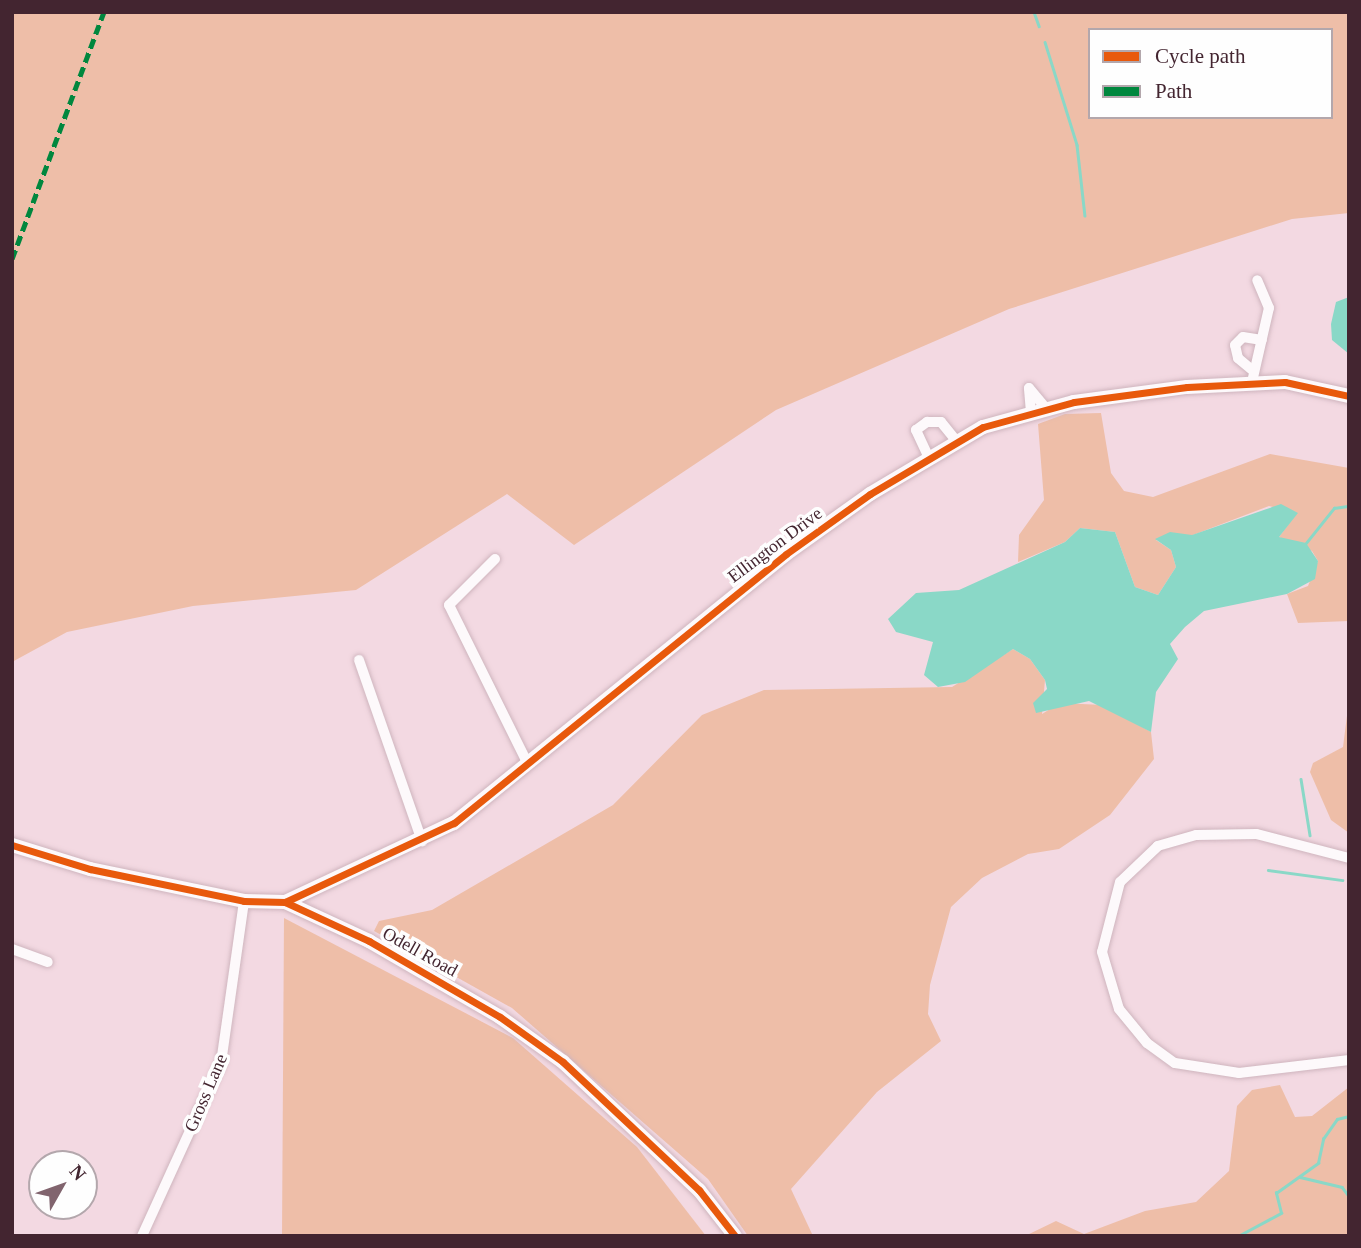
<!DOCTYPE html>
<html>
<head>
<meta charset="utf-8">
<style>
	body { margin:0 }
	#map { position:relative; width:1361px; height:1248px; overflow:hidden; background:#f3d9e2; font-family:Georgia,serif }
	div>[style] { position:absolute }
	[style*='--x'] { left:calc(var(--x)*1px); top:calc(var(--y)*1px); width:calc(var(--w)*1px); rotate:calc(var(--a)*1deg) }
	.green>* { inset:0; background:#eebea8 }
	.water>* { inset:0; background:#8ad8c7 }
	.stream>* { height:2.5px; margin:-1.25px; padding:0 1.25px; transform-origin:1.25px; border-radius:1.25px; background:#8ad8c7 }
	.roads { filter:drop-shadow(0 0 2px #cfb5be) drop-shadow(0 0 2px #cfb5be) }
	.street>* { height:10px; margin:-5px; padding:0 5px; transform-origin:5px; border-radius:5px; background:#fdf9fb }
	.secondary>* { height:14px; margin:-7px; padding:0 7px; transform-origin:7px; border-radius:7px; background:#fdf9fb }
	.quiet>* { height:5px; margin-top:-2.5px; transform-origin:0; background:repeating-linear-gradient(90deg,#00873e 0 10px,transparent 0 15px) }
	.cycleway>* { height:7px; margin:-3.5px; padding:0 3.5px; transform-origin:3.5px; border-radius:3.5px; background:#e8590c }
	span { translate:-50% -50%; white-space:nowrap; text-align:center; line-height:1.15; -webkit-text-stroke:7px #fefefe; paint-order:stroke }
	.street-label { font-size:18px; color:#432530 }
	.frame { position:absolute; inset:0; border:14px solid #432530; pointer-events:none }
	.legend { position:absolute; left:1088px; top:28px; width:245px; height:91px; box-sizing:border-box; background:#fefefe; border:2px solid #b3a7ac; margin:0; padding:9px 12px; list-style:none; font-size:21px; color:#432530 }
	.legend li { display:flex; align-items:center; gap:14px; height:35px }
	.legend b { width:35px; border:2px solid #b3a7ac }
	.north { position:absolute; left:28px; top:1150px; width:70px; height:70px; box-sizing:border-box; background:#fefefe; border:2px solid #b3a7ac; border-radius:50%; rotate:50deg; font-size:19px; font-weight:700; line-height:28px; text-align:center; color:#432530 }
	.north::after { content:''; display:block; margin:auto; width:24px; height:32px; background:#81646e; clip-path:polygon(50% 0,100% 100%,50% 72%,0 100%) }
</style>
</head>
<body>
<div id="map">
	<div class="green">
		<div style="clip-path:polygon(evenodd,12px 12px,1349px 12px,1349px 213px,1292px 219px,1009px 309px,776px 410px,574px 545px,507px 494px,356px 590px,193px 606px,67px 632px,12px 662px,12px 12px,1090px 30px,1331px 30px,1331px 117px,1090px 117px,1090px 30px)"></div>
		<div style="clip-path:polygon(1101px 413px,1111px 473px,1124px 491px,1153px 497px,1270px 454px,1349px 468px,1349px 621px,1298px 623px,1287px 594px,1308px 586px,1318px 561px,1312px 551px,1279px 537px,1297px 513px,1269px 506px,1193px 535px,1156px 540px,1171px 550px,1176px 567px,1158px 595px,1135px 587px,1115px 532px,1080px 528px,1065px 542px,1018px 562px,1019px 535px,1044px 500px,1038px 424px,1065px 414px)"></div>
		<div style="clip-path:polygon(1013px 649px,1030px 659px,1045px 680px,1042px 714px,1060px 703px,1103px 705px,1151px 732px,1154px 759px,1110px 815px,1059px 849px,1028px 854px,982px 878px,951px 907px,930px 985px,928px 1014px,941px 1041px,877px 1092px,791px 1189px,813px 1236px,748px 1236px,708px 1179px,512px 1008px,374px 931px,379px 921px,432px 910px,613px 805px,702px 715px,764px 690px,952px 687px)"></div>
		<div style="clip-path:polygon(1349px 700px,1349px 833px,1331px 820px,1310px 772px,1313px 763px,1343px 747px)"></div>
		<div style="clip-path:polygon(284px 918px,513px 1038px,637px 1147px,706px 1236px,282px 1236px)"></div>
		<div style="clip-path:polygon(1280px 1085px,1295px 1117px,1312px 1116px,1349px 1087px,1349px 1236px,1025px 1236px,1056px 1221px,1084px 1234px,1145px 1211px,1196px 1202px,1229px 1171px,1237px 1106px,1252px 1090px)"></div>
	</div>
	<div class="water">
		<div style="clip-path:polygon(1349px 297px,1349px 354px,1332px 340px,1331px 324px,1336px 302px)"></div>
		<div style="clip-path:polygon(1281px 504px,1298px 513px,1279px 537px,1306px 543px,1318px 561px,1315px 579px,1287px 594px,1204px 611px,1185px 627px,1170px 644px,1178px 659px,1156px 692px,1151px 732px,1089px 701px,1036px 713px,1033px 703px,1047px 689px,1045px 680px,1030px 659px,1013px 649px,965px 682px,938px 687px,924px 675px,933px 642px,896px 632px,888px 619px,916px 593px,959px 590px,1065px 542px,1080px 528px,1115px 532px,1135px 587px,1158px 595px,1176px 567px,1171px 550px,1155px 539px,1170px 532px,1192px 535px)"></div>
	</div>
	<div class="stream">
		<div style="--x:1034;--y:12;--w:15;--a:70"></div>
		<div style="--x:1045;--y:42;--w:108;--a:72.7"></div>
		<div style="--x:1077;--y:145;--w:71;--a:83.6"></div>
		<div style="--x:1306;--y:543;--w:45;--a:-51.3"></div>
		<div style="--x:1334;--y:508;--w:15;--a:-8"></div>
		<div style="--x:1301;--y:779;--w:57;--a:80.9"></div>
		<div style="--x:1268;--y:870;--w:75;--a:7.7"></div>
		<div style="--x:1300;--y:1177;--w:43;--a:13.4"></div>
		<div style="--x:1342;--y:1187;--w:11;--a:52"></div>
		<div style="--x:1238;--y:1236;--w:49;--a:-28.1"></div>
		<div style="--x:1281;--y:1213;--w:21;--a:-104"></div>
		<div style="--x:1276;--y:1193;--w:52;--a:-35.5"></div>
		<div style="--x:1318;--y:1163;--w:25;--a:-78"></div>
		<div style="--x:1323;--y:1139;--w:24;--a:-55"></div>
		<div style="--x:1337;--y:1119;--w:12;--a:-14"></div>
	</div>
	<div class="roads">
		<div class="street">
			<div style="--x:1251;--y:369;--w:17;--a:-140"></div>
			<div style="--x:1238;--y:358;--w:13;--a:-103"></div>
			<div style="--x:1235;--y:345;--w:11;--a:-45"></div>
			<div style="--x:1243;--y:337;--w:19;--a:9"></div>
			<div style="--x:1252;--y:382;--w:76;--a:-77.1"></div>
			<div style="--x:1269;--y:308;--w:30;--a:-113"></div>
			<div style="--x:1031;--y:412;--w:24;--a:-95"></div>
			<div style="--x:1029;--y:388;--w:26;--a:50"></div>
			<div style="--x:929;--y:458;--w:31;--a:-115"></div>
			<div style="--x:916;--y:430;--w:14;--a:-36"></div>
			<div style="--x:927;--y:422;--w:14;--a:0"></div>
			<div style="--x:941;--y:422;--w:26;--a:51"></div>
			<div style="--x:495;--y:559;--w:65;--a:135"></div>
			<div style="--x:449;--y:605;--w:178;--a:63.6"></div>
			<div style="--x:359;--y:660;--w:192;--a:70.8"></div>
			<div style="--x:1349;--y:858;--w:96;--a:-165.5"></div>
			<div style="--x:1256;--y:834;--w:60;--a:179"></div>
			<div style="--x:1196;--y:835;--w:40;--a:164"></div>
			<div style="--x:1158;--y:846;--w:52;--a:136.5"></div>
			<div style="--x:1120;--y:882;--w:72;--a:104.4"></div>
			<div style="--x:1102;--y:952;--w:59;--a:73.4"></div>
			<div style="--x:1119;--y:1009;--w:44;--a:50.5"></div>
			<div style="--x:1147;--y:1043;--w:34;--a:36"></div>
			<div style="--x:1175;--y:1063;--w:65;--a:8.9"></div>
			<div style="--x:1239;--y:1073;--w:111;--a:-6.7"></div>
			<div style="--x:12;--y:949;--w:38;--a:20"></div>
			<div style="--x:142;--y:1236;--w:190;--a:-65.5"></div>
			<div style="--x:221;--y:1063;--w:164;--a:-81.9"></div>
		</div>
		<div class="secondary">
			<div style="--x:12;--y:845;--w:82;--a:17.1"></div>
			<div style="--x:90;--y:869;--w:157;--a:11.7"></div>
			<div style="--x:244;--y:901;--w:41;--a:1.4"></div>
			<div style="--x:285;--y:902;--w:93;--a:24.9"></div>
			<div style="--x:369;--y:941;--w:151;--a:30.1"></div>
			<div style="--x:500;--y:1017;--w:77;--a:35.5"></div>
			<div style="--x:563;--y:1062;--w:187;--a:43.3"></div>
			<div style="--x:699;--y:1190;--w:58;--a:52"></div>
			<div style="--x:285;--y:902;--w:187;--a:-25.1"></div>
			<div style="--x:454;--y:823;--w:427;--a:-39"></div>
			<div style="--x:786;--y:554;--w:103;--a:-35.5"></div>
			<div style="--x:870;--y:494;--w:131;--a:-30.7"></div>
			<div style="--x:983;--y:427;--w:94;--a:-15.4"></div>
			<div style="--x:1074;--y:402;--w:114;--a:-7.6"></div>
			<div style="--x:1187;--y:387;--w:98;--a:-2.9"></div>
			<div style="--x:1285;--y:382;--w:66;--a:12.3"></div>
		</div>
	</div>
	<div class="quiet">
		<div style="--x:12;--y:259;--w:264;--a:-69.6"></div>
	</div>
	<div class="cycleway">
		<div style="--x:12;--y:845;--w:82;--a:17.1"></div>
		<div style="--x:90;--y:869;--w:157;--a:11.7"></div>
		<div style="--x:244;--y:901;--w:41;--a:1.4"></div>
		<div style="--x:285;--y:902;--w:93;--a:24.9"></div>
		<div style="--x:369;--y:941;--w:151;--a:30.1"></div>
		<div style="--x:500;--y:1017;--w:77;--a:35.5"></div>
		<div style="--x:563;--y:1062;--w:187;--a:43.3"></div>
		<div style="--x:699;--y:1190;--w:58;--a:52"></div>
		<div style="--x:285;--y:902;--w:187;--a:-25.1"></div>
		<div style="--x:454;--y:823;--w:427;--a:-39"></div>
		<div style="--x:786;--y:554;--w:103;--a:-35.5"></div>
		<div style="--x:870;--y:494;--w:131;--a:-30.7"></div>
		<div style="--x:983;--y:427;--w:94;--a:-15.4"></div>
		<div style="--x:1074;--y:402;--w:114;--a:-7.6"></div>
		<div style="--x:1187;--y:387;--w:98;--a:-2.9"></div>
		<div style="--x:1285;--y:382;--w:66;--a:12.3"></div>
	</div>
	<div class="street-label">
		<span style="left:775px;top:545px;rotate:-37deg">Ellington Drive</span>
		<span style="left:420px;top:952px;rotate:29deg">Odell Road</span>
		<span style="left:206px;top:1093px;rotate:-67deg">Gross Lane</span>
	</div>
	<div class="frame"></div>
	<ul class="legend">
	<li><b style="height:9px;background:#e8590c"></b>Cycle path</li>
	<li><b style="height:9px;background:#00873e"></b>Path</li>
	</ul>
	<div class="north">N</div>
</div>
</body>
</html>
